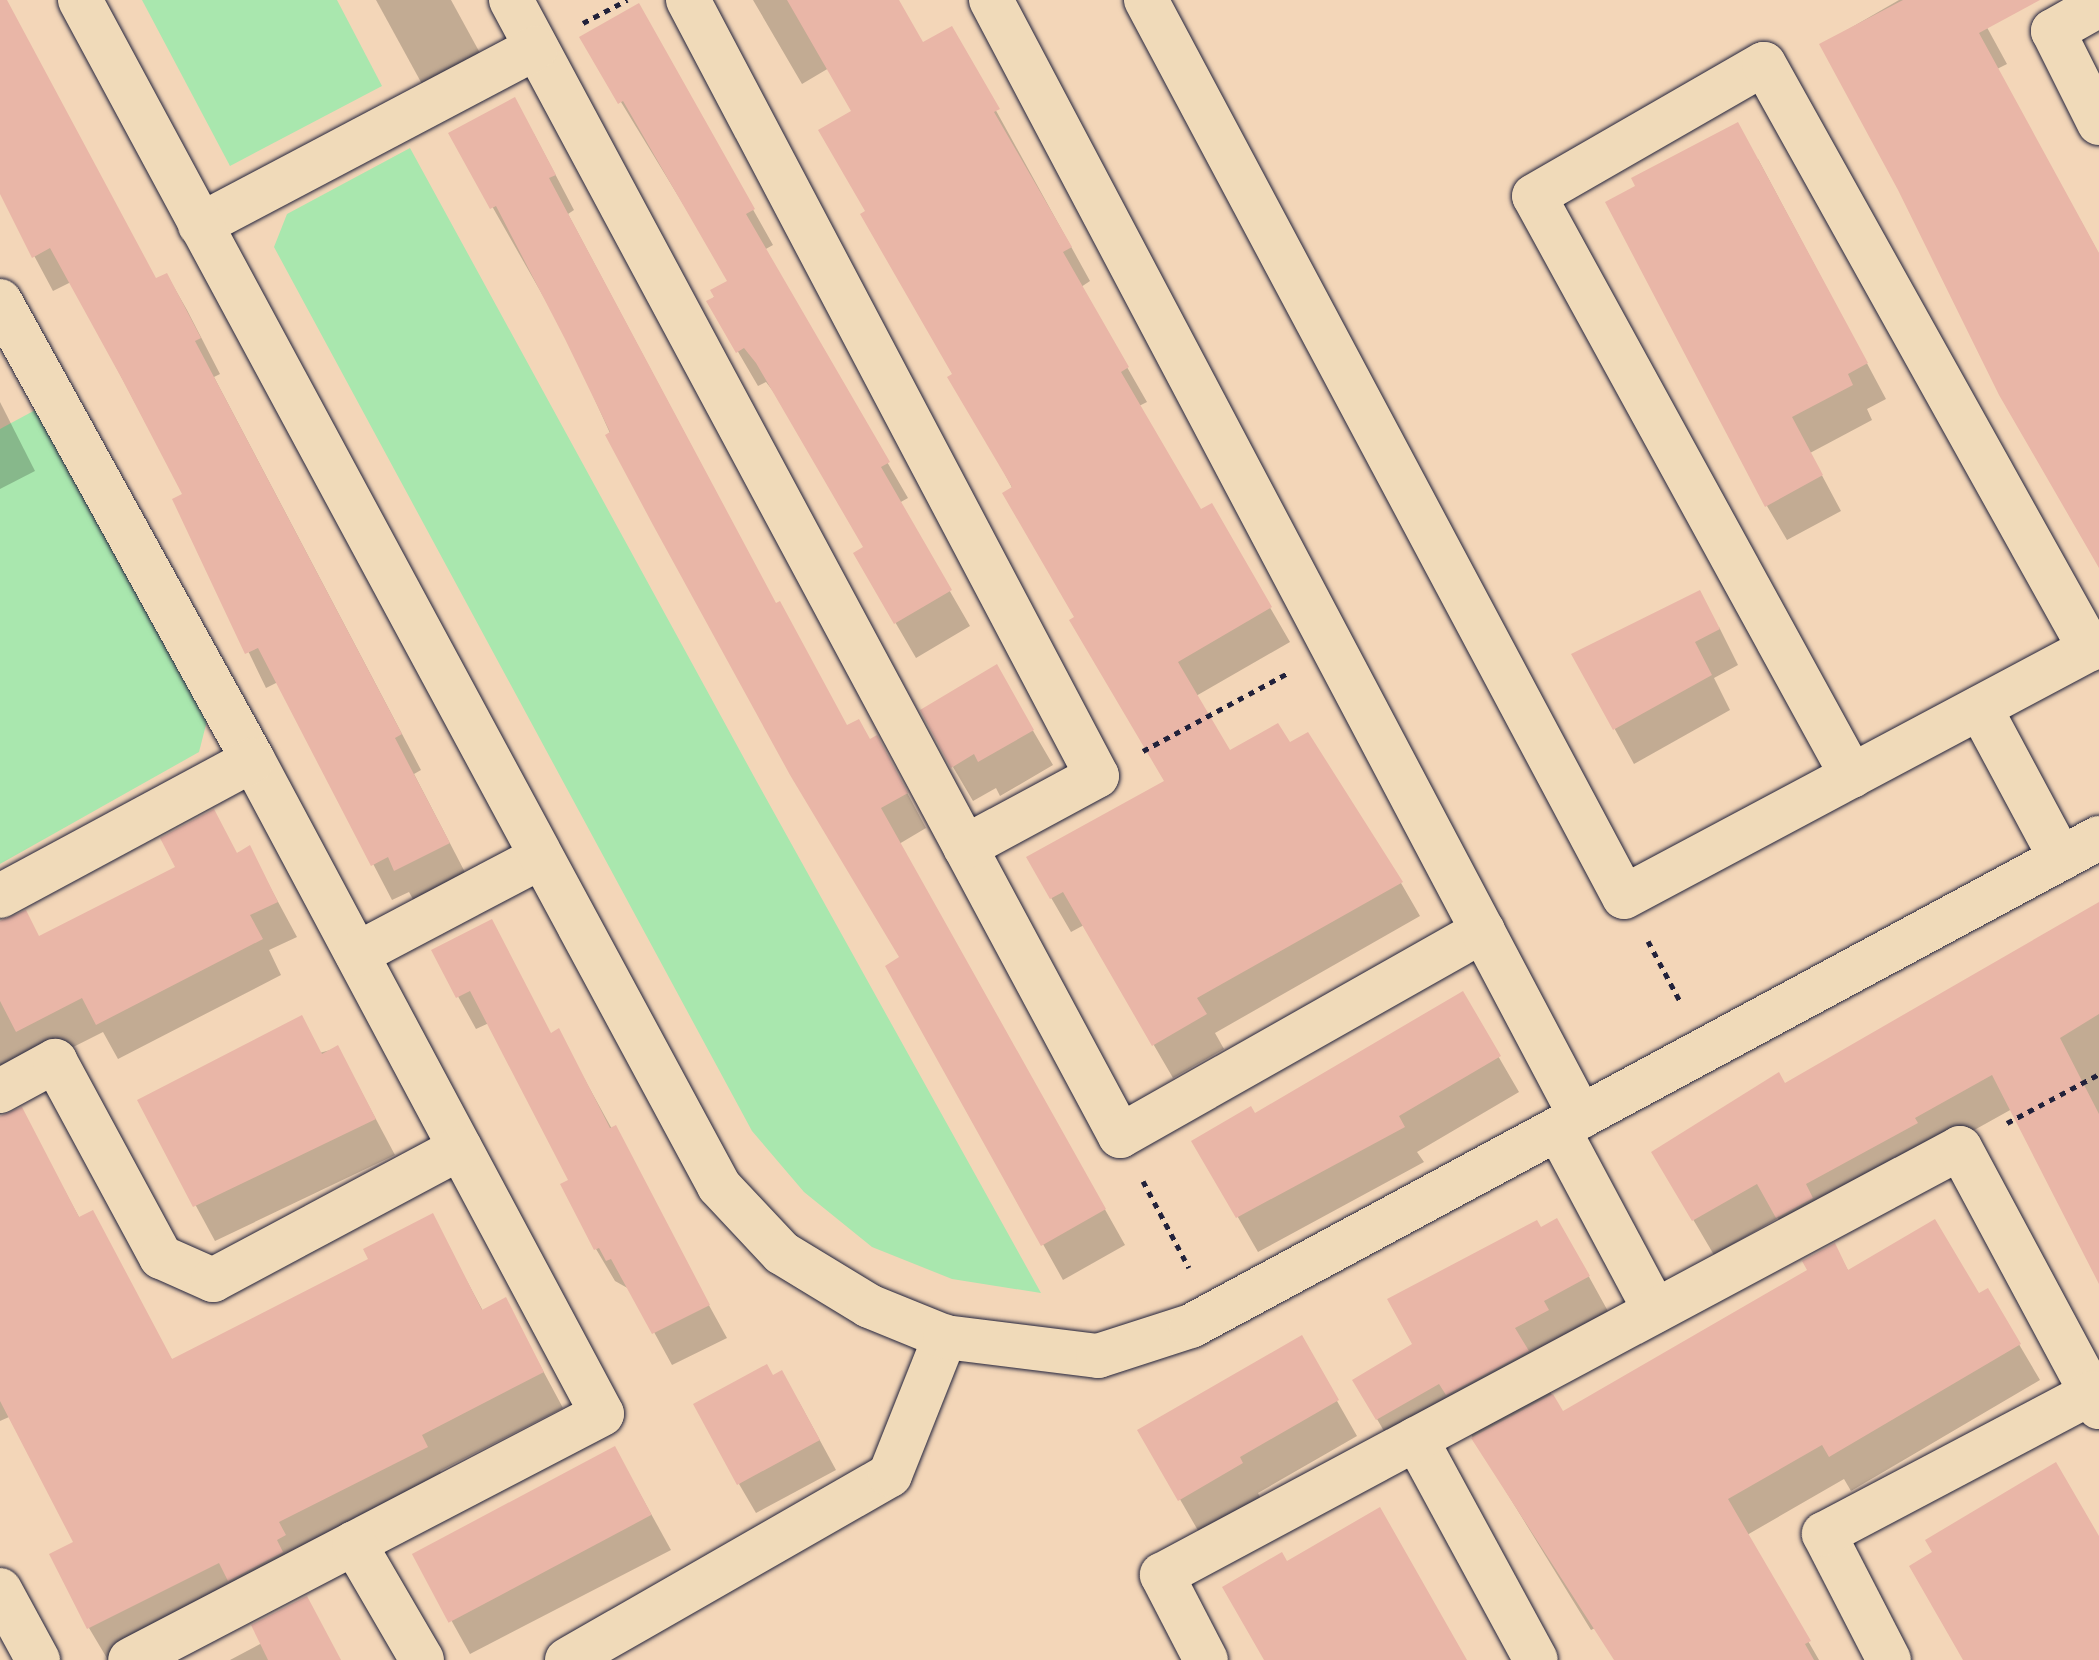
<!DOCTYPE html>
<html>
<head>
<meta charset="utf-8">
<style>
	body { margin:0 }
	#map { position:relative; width:2099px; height:1660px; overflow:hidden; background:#f3d6b8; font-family:Caveat,sans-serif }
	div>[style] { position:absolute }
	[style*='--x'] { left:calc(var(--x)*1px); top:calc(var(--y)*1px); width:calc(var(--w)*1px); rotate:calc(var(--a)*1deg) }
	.green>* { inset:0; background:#a9e7ae }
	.shadow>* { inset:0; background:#0003 }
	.building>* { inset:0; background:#e9b6a7; transform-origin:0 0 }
	.path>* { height:5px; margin-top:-2.5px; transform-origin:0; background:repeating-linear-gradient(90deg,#22223b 0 6px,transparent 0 12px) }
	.roads { filter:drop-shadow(0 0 2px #22223b) drop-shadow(0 0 2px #22223b) }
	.minor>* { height:44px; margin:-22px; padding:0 22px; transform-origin:22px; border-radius:22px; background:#f0dab9 }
	.tertiary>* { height:44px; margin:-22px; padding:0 22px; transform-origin:22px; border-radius:22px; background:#f0dab9 }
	span { translate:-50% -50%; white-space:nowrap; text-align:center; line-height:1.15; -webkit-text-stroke:6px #f0dab9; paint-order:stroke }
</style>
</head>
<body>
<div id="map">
	<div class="green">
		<div style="clip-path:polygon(142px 0,337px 0,382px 86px,230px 166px)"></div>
		<div style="clip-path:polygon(410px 148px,757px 782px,1041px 1293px,952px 1279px,872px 1247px,804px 1192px,752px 1131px,274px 247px,287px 214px)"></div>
		<div style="clip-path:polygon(39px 408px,208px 717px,199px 752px,0 864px,0 429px)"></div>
	</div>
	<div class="shadow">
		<div style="clip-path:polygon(0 0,6px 0,156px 280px,167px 275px,187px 310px,220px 374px,214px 377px,421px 770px,414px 774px,468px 878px,416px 905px,409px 892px,392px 900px,278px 682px,266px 688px,175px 500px,184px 495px,71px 282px,53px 291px,0 192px)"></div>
		<div style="clip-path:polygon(376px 0,451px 0,480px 53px,422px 84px)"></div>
		<div style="clip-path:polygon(753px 0,897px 0,923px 45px,951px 29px,1090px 281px,1081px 287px,1147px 402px,1139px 406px,1200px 512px,1211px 506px,1290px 642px,1196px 696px,1230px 753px,1289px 745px,1401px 883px,1420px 916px,1215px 1033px,1224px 1049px,1173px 1078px,1084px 925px,1071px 932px,1028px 858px,1166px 782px,868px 212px,854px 112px,829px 68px,802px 84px)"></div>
		<div style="clip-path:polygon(1899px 0,1972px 0,2007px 64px,1997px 69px,2099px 254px,2099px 563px,1821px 45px)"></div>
		<div style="clip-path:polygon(638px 6px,773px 245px,764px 250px,908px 498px,899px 503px,970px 626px,916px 658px,855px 553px,865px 548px,779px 399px,766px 382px,758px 386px,709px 302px,730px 281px,582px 38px)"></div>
		<div style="clip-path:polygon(451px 134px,534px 134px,574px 210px,568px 214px,776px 605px,847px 728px,870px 742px,896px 772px,926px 828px,899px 844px,1125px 1245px,1063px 1280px,888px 966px,901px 958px,633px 484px,567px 338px)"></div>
		<div style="clip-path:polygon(1758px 159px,1886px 399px,1867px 409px,1872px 420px,1810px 453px,1841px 511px,1787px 540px,1767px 506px)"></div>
		<div style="clip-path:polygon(0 402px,35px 471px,0 489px)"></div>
		<div style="clip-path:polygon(1719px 627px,1738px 665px,1714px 678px,1730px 710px,1634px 764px,1574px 655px)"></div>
		<div style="clip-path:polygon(996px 667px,1053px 765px,1000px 796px,996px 788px,973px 801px,953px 767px)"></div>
		<div style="clip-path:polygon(249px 848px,297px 937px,269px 950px,281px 975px,118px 1059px,103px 1032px,8px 1080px,0 1112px,0 938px,39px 938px)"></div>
		<div style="clip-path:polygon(2099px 905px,2099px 1273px,2012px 1109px,1933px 1153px,1798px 1251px,1778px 1218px,1714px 1255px,1654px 1153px,1784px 1085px)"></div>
		<div style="clip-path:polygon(433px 951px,551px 1034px,558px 1031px,727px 1338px,672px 1365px,631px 1290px,615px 1281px,596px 1249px,571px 1181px,489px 1023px,476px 1029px)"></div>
		<div style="clip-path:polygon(1462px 994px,1519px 1092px,1417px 1152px,1424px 1162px,1258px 1252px,1194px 1141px,1254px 1115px)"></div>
		<div style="clip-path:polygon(338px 1048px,395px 1155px,215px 1241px,139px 1101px)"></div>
		<div style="clip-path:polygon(21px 1110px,80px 1219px,173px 1361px,371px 1260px,432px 1216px,483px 1311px,505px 1300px,563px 1408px,440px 1471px,446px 1482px,108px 1660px,89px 1628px,75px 1543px,9px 1417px,0 1421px,0 1118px)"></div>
		<div style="clip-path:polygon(1540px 1229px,1583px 1266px,1614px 1322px,1540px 1374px,1563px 1414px,1810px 1271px,1834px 1246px,1849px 1272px,1978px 1296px,1987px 1290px,2040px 1380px,1851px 1491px,1844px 1479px,1747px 1535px,1819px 1660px,1616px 1660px,1597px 1627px,1591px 1630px,1467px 1428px,1403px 1464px,1355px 1381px,1415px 1345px)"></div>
		<div style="clip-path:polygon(1301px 1338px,1357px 1436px,1258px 1493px,1261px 1499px,1200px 1534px,1140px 1430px)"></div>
		<div style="clip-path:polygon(773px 1378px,799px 1402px,836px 1470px,756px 1513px,739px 1484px)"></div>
		<div style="clip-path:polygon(634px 1483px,671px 1550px,470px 1654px,415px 1555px)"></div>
		<div style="clip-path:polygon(262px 1643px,340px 1660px,230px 1660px)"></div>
	</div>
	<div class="building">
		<div style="clip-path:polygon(0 0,7px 0,156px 278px,167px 273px,201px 338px,195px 341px,402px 734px,395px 738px,450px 843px,394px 871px,388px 857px,371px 866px,258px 648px,245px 654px,172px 499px,182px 494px,122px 379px,50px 248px,32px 258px,0 194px)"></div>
		<div style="clip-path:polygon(787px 0,899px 0,923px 42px,952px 26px,1000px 109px,994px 112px,1072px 247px,1063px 252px,1129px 367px,1121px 372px,1201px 509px,1212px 503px,1272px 607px,1178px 662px,1230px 750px,1278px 723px,1290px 742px,1308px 732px,1403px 882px,1197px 998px,1207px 1014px,1152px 1046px,1063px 892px,1050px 899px,1026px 857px,1164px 781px,1069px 620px,1074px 617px,1002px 493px,1012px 487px,947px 377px,952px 374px,860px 214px,865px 211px,818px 130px,851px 111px)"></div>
		<div style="clip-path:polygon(1903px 0,2040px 0,1979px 33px,2099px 253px,2099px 568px,1999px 395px,1898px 190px,1819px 44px)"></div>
		<div style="clip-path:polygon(639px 3px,755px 209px,746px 214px,890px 462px,881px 467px,952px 590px,894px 624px,853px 553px,863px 547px,756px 363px,744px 348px,736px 353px,706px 301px,714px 297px,710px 290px,727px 281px,623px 101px,618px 104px,579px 37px)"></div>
		<div style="clip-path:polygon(515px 97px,556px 175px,549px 178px,776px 603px,780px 601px,847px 725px,859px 719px,870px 739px,877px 735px,908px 793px,881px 808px,1106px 1209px,1041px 1246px,885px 966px,899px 957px,790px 775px,653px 525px,605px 435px,610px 432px,565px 339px,496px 206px,490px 209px,448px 133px)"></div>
		<div style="clip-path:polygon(1738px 122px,1868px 363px,1848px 374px,1853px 385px,1792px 417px,1823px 475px,1765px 507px,1605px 202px,1635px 186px,1631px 178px)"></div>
		<div style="clip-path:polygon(1700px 590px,1720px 629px,1695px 642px,1712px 675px,1613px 730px,1571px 654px)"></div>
		<div style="clip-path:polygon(997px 664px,1034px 730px,978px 762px,974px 754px,951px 768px,920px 710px)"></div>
		<div style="clip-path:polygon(214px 809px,237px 853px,250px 845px,278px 902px,250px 915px,263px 939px,96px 1025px,82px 998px,16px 1032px,0 1001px,0 921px,26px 910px,39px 936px,175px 867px,160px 838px)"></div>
		<div style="clip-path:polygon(2099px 902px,2099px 1014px,2060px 1038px,2099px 1114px,2099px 1284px,1992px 1075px,1915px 1118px,1918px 1123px,1806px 1184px,1813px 1198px,1776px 1218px,1757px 1184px,1692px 1221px,1651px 1152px,1779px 1072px,1785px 1083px)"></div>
		<div style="clip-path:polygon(492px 919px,551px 1033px,559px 1028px,610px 1128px,616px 1125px,710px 1305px,652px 1334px,611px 1259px,606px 1261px,599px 1248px,594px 1250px,560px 1184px,568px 1180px,470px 991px,456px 998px,431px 950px)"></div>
		<div style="clip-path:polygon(1463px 991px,1501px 1056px,1399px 1116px,1405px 1127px,1236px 1218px,1191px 1141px,1251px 1106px,1255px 1113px)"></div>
		<div style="clip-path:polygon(302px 1015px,322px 1054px,338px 1045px,376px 1119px,193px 1207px,137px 1100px)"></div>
		<div style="clip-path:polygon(22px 1107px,79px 1217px,93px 1210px,172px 1359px,368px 1259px,363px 1249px,433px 1213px,482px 1310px,506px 1297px,544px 1372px,422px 1435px,428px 1447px,279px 1522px,286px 1535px,277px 1540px,283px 1552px,228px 1581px,219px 1563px,87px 1629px,49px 1554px,73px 1542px,0 1401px,0 1116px)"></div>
		<div style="clip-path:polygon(1557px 1218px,1590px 1276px,1544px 1301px,1549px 1310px,1515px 1328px,1529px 1351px,1446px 1395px,1439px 1384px,1376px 1420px,1352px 1380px,1412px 1344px,1387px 1299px,1537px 1220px,1541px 1227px)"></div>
		<div style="clip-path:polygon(1935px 1219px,1979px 1293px,1988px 1288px,2021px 1344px,1829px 1457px,1822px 1445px,1728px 1499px,1811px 1641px,1805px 1644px,1814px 1660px,1614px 1660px,1471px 1438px,1553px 1394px,1563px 1411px,1807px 1270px,1802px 1261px,1835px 1243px,1848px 1270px)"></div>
		<div style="clip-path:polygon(1302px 1335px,1339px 1400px,1240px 1457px,1243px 1463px,1178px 1501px,1137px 1430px)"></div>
		<div style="clip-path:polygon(767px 1364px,773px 1375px,782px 1370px,820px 1440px,737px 1485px,693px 1404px)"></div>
		<div style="left:615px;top:1446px;width:78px;height:230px;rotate:62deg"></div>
		<div style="clip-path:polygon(2056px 1462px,2099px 1536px,2099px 1660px,1963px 1660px,1909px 1566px,1932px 1552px,1925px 1540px)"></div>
		<div style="clip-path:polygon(1380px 1507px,1467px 1660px,1264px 1660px,1222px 1587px,1282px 1552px,1287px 1561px)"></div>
		<div style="clip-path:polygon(307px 1596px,341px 1660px,268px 1660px,251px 1625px)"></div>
	</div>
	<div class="path">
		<div style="--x:583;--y:23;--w:50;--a:-27.6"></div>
		<div style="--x:1143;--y:751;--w:167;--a:-28.3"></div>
		<div style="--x:1648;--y:941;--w:70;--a:62"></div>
		<div style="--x:2007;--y:1123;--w:104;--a:-28"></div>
		<div style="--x:1143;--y:1181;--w:98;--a:62.1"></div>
	</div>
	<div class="roads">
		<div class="minor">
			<div style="--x:511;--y:0;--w:1289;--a:61.8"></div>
			<div style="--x:1120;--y:1136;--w:417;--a:-29.5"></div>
			<div style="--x:688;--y:0;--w:877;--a:62.21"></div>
			<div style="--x:1097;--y:776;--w:150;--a:151.7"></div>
			<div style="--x:991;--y:0;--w:1263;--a:62.16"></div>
			<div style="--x:1146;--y:0;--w:1016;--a:61.95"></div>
			<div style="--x:1624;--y:897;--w:538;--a:-28.04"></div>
			<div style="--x:2099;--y:5;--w:53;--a:150.5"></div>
			<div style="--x:2053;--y:31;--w:103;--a:63.4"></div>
			<div style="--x:200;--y:225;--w:380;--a:-27.8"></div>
			<div style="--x:0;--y:301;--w:524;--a:61.14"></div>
			<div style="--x:253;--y:760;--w:741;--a:61.91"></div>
			<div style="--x:602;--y:1414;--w:532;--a:152.47"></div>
			<div style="--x:1980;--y:708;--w:171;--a:61.8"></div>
			<div style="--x:1852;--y:776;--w:661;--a:-118.73"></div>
			<div style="--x:1534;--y:196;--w:265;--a:-29.9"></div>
			<div style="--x:1764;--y:64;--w:670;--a:60.87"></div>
			<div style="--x:0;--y:896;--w:287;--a:-28.3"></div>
			<div style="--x:357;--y:954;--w:206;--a:-27.8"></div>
			<div style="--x:0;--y:1091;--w:63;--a:-28.6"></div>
			<div style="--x:55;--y:1061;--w:223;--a:61.6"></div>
			<div style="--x:161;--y:1257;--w:57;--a:23.9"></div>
			<div style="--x:213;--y:1280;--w:280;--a:-28.1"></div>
			<div style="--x:1558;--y:1129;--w:206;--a:61.9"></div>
			<div style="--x:1416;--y:1439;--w:251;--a:61.5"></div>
			<div style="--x:354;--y:1543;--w:135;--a:59.8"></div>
			<div style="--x:0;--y:1590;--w:80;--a:61.5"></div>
			<div style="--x:567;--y:1660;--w:372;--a:-29.8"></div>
			<div style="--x:890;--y:1475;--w:149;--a:-68.3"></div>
			<div style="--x:1206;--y:1660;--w:96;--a:-117.4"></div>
			<div style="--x:1162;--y:1575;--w:905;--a:-28.15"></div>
			<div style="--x:1960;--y:1148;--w:294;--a:61.8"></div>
			<div style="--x:1889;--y:1660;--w:142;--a:-117.3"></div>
			<div style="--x:1824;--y:1534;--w:302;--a:-27.8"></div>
		</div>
		<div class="tertiary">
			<div style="--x:80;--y:0;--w:1347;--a:61.68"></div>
			<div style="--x:719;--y:1186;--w:92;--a:46.8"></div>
			<div style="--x:782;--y:1253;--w:102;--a:31.3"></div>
			<div style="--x:869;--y:1306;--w:82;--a:22.2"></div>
			<div style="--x:945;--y:1337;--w:154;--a:7.1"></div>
			<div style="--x:1098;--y:1356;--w:98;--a:-17.9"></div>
			<div style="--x:1191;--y:1326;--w:1031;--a:-28.26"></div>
		</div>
	</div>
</div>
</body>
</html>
